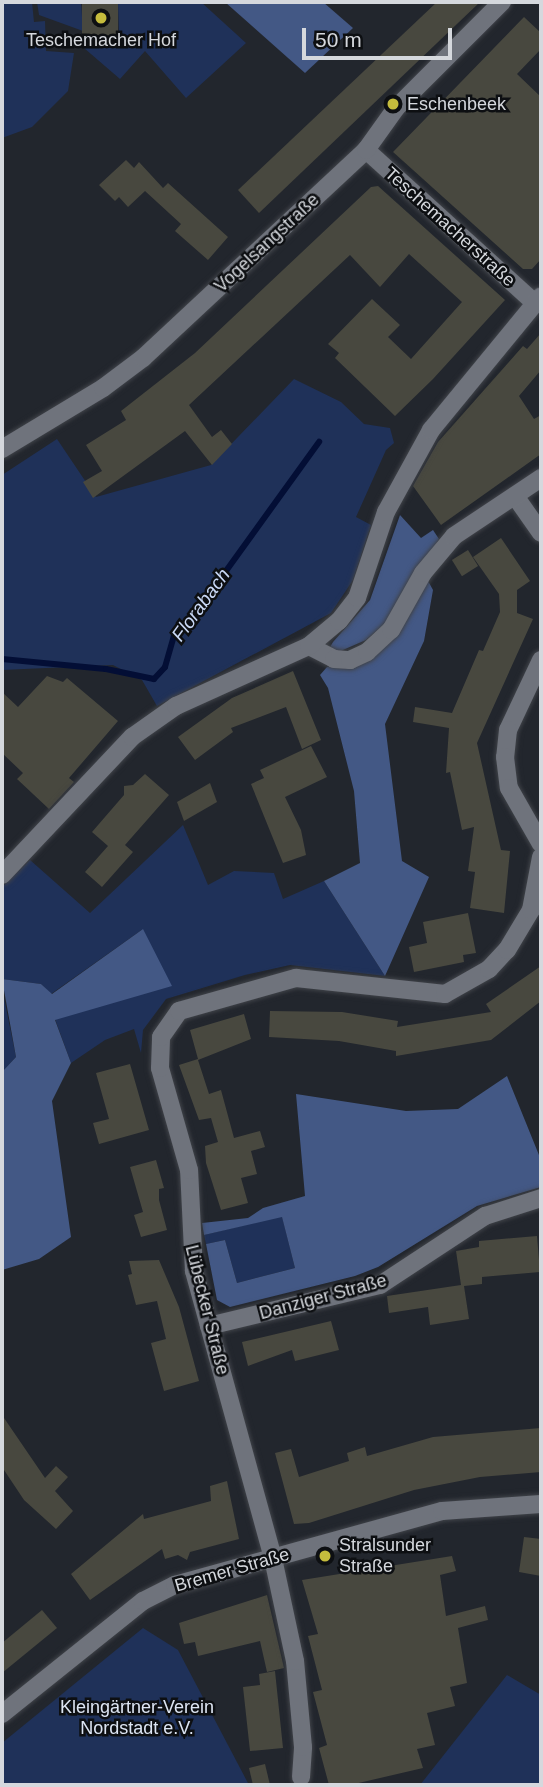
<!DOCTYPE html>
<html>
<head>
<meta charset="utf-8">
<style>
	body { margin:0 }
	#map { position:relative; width:543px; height:1787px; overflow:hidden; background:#22262d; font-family:Helvetica,sans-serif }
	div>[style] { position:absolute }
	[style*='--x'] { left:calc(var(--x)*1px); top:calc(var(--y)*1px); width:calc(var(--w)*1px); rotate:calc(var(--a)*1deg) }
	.green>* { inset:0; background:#1f3159 }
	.forest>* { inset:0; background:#435885 }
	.stream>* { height:6px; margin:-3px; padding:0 3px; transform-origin:3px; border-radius:3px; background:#030e35 }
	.building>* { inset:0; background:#48483f; transform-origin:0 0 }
	.roads { filter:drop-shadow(0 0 2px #404349) drop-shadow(0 0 2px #404349) }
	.minor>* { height:18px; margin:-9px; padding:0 9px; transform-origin:9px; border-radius:9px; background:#6f737c }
	.dots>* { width:19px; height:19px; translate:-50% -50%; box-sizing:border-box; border:4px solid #0d0f12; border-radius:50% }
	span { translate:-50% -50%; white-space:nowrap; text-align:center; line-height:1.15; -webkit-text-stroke:5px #0d0f12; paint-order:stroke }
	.poi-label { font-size:18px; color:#d5d8dd }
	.left { translate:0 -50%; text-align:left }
	.street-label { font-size:18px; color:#d5d8dd }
	.park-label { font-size:18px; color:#dde5f3 }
	.water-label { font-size:19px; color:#c9d8f5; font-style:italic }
	.frame { position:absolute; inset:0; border:4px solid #d5d8dd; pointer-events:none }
	.scale { position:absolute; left:302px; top:28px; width:150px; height:32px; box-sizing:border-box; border:4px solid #d5d8dd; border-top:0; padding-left:9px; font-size:21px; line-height:24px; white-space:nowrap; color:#d5d8dd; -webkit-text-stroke:5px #0d0f12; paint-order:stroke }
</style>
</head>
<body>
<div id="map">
	<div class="green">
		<div style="clip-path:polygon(2px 2px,32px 2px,34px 22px,45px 21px,46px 51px,74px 53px,68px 91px,32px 127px,2px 138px)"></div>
		<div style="clip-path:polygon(37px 2px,81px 2px,83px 31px,39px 15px)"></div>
		<div style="clip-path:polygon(118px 2px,201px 2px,246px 43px,186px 98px,145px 51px,120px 79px,84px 48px,84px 37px,119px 34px)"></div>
		<div style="clip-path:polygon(294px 379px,341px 402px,364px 424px,390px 428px,394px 443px,386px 450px,356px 517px,371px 525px,353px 580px,331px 613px,157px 706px,142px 680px,113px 665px,2px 670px,2px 475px,57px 439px,96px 497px,211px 465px)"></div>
		<div style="clip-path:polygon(183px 825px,208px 885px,234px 871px,274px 873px,283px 899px,324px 881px,385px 976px,290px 965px,245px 975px,166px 999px,143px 1030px,141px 1053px,134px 1029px,105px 1040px,71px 1063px,55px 1019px,143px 929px,51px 994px,41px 984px,2px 979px,2px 887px,30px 860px,90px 913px)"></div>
		<div style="clip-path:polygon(2px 988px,16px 1057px,2px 1072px)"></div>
		<div style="clip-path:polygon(282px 1216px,295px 1268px,237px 1283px,225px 1240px,206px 1244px,204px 1235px)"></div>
		<div style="clip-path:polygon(143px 1628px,178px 1650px,249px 1785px,2px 1785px,2px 1743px)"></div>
		<div style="clip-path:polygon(507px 1675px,541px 1695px,541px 1785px,420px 1785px)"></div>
	</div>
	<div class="forest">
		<div style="clip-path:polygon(225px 2px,323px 2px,353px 28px,305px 73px)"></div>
		<div style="clip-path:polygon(400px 515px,421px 538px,433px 530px,439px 539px,390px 619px,366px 640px,336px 653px,330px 647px,333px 642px,370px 600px)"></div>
		<div style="clip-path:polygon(427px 579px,433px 590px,424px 641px,385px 724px,402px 861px,429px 877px,385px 976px,324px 881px,360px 863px,354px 791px,328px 688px,320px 675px,327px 667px,362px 663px)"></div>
		<div style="clip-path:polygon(143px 929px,172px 986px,55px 1020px,71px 1063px,52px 1101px,71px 1237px,39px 1259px,2px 1270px,2px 1072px,16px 1057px,2px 979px,41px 984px,52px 994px)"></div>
		<div style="clip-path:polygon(507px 1076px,541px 1160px,541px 1187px,477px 1206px,378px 1267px,355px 1276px,230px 1307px,217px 1300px,206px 1244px,225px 1240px,237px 1283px,295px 1268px,282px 1217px,204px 1235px,202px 1223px,248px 1218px,263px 1208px,305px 1196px,296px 1094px,406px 1111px,458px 1109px)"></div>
	</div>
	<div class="stream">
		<div style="--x:2;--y:659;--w:104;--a:5.5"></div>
		<div style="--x:106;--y:669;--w:49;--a:11.8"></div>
		<div style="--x:154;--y:679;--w:16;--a:-47"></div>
		<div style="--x:165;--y:667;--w:32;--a:-74"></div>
		<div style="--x:174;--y:636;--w:17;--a:-40"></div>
		<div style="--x:187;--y:625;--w:226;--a:-54.2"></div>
	</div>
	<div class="building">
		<div style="left:82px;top:2px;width:36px;height:35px"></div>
		<div style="clip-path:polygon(437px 2px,480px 2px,259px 213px,238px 190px)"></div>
		<div style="clip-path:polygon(524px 17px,541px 33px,541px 49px,517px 74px,541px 97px,541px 259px,532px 269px,523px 269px,393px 152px)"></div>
		<div style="clip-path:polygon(126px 160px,134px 168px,139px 162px,163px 188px,168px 183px,228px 237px,208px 260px,175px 231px,181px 224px,145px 191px,128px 207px,119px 197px,115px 201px,99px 185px)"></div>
		<div style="clip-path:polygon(378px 186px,505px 300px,433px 379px,395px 416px,335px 358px,339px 353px,328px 344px,372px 299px,400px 325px,388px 337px,411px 359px,462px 302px,409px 254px,380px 287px,350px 255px,189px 405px,212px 437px,221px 430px,232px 444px,212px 465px,185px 431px,93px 498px,83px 482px,102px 471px,86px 445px,126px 420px,121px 411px,195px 353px,371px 187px)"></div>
		<div style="clip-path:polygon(541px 333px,541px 370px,519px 396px,534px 419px,541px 415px,541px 454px,441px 525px,413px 486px,438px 442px,523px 346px,527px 349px)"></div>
		<div style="clip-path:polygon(501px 538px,530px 581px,517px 590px,517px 613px,533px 619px,477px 743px,501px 850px,510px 851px,504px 913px,470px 908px,475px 872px,468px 871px,474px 827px,462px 830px,450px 772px,446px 773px,449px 728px,413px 722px,415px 707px,452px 713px,479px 650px,483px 651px,500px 612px,499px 594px,473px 557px)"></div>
		<div style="left:468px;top:550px;width:19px;height:19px;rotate:58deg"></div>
		<div style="clip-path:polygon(293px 671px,321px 740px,302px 749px,286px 707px,231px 728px,233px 732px,195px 760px,178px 737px,232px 698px)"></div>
		<div style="clip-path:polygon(47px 676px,63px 682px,67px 678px,118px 721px,69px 778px,74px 782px,49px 809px,17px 779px,23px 773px,2px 753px,2px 692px,18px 707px)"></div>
		<div style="clip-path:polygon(311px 746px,327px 777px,285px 797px,301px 830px,306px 855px,283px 863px,251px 784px,264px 778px,260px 770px)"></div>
		<div style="clip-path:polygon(145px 774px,169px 795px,125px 845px,133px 852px,102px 887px,85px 872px,108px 846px,92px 832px,124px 795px,124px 786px,133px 785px)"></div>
		<div style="clip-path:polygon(210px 783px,217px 802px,184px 821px,177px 802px)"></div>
		<div style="clip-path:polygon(468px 913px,476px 953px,463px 955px,464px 962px,414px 972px,409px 947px,427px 943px,423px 922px)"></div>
		<div style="clip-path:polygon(541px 966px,541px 1001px,491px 1040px,396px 1056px,396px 1051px,339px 1041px,269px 1037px,270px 1011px,342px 1012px,398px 1021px,397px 1027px,491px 1012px,486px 1004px)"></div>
		<div style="clip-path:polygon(244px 1014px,251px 1039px,198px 1060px,209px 1094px,221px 1090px,234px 1138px,260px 1131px,265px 1147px,251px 1151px,257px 1174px,241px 1178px,248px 1203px,221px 1210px,206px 1163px,205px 1146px,218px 1142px,211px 1118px,199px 1120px,179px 1065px,198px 1059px,190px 1030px)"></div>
		<div style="clip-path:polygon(130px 1064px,149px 1130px,99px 1144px,93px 1123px,109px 1119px,96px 1073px)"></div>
		<div style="clip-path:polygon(156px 1160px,164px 1188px,159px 1189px,159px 1200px,167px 1230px,141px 1237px,134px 1215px,143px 1212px,130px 1167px)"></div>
		<div style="clip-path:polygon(537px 1236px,540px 1272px,482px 1277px,482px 1284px,464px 1286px,469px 1319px,430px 1325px,428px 1307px,389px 1313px,387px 1296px,461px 1285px,456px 1251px,479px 1247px,479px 1241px)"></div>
		<div style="clip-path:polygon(159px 1260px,179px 1307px,199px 1381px,164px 1391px,151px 1343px,166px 1339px,157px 1301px,136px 1305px,128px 1275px,132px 1274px,129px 1261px)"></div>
		<div style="clip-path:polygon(331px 1321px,339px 1350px,295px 1361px,292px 1350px,248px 1366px,242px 1342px)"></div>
		<div style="clip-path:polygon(2px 1415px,45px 1478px,56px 1466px,68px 1477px,55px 1491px,73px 1511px,56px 1529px,24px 1500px,2px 1467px)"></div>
		<div style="clip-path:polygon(541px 1428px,541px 1472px,480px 1477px,414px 1490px,309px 1523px,294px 1524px,275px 1453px,291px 1449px,299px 1477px,349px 1461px,347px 1453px,365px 1447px,367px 1456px,433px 1437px)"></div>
		<div style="clip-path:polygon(227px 1481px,239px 1539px,190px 1552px,187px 1560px,178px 1555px,165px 1559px,162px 1549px,90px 1600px,71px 1574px,143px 1514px,144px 1519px,211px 1501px,210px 1486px)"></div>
		<div style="clip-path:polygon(524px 1537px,541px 1539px,541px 1576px,519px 1572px)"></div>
		<div style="clip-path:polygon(452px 1556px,456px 1571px,440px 1575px,446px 1616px,485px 1606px,488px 1620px,458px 1628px,467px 1683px,450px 1687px,455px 1706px,427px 1713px,435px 1745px,417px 1749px,423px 1768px,350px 1785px,329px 1785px,319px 1748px,327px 1745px,313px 1692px,322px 1690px,308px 1636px,318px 1634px,302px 1580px)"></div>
		<div style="clip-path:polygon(267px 1595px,284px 1668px,267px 1672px,260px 1641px,198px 1656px,195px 1642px,184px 1644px,179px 1623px)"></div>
		<div style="clip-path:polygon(42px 1610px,57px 1628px,2px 1673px,2px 1643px)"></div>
		<div style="clip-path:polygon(275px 1671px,283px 1748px,250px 1751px,243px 1687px,260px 1685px,259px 1674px)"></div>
		<div style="clip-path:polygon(265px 1764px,270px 1785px,253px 1785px,249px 1768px)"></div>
	</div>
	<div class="roads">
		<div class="minor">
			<div style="--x:366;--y:150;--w:228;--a:42.2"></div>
			<div style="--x:2;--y:449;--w:118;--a:-31.1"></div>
			<div style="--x:103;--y:388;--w:50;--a:-36.9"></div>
			<div style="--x:143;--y:358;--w:305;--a:-43"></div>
			<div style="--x:366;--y:150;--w:52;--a:-54.5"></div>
			<div style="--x:396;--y:108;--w:150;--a:-45"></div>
			<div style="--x:515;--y:496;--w:45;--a:54.9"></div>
			<div style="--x:309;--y:646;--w:28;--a:27"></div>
			<div style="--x:334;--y:659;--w:16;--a:4"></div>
			<div style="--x:350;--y:660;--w:19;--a:-25"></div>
			<div style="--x:367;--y:652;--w:33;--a:-43"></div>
			<div style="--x:391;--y:630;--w:65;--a:-60.7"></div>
			<div style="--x:423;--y:573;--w:48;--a:-50"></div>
			<div style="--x:454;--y:536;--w:105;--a:-33.7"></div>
			<div style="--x:541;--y:660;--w:77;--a:115.2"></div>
			<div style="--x:508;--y:730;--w:27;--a:96"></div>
			<div style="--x:505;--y:757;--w:31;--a:83"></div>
			<div style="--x:509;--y:788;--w:64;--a:60.3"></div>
			<div style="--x:2;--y:875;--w:190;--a:-46.7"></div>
			<div style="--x:132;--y:737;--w:54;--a:-35.2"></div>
			<div style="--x:176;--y:706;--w:146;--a:-24.3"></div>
			<div style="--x:309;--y:646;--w:39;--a:-40"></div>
			<div style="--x:339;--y:621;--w:29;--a:-52"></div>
			<div style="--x:357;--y:598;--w:91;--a:-71.4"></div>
			<div style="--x:386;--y:512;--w:94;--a:-61.2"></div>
			<div style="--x:431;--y:430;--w:173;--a:-50.6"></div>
			<div style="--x:209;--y:1326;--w:176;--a:-13.5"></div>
			<div style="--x:380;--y:1285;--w:126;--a:-33.3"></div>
			<div style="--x:485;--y:1216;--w:59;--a:-17.8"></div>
			<div style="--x:2;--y:1714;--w:181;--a:-38.7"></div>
			<div style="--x:143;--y:1601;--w:36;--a:-27"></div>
			<div style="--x:175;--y:1585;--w:277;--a:-15.5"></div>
			<div style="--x:442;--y:1511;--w:99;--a:-4"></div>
			<div style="--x:301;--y:1777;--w:30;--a:-86"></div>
			<div style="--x:303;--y:1747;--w:86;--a:-95.3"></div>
			<div style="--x:295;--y:1661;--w:105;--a:-102.1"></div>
			<div style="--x:273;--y:1558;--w:298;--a:-105.4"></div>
			<div style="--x:194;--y:1271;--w:101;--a:-92.8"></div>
			<div style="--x:189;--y:1170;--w:106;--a:-105.9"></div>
			<div style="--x:160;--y:1068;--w:31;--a:-88"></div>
			<div style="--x:161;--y:1037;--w:32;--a:-55"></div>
			<div style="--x:179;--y:1011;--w:122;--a:-15.8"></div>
			<div style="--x:296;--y:978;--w:150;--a:6.1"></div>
			<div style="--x:445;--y:994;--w:51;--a:-29.6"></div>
			<div style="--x:489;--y:969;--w:26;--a:-47"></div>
			<div style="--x:507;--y:950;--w:47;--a:-59"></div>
			<div style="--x:531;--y:910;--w:54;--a:-79.3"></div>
		</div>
	</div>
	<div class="dots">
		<div style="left:101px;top:18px;background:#c5bc3d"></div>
		<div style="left:393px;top:104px;background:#c5bc3d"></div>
		<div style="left:325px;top:1556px;background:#c5bc3d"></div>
	</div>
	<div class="poi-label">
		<span style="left:101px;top:40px">Teschemacher Hof</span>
		<span class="left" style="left:407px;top:104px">Eschenbeek</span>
		<span class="left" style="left:339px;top:1556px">Stralsunder<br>Straße</span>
	</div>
	<div class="street-label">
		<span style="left:450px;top:227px;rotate:42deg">Teschemacherstraße</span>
		<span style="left:267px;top:243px;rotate:-43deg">Vogelsangstraße</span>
		<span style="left:323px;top:1297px;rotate:-15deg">Danziger Straße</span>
		<span style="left:207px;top:1310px;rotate:76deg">Lübecker Straße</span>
		<span style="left:232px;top:1570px;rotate:-16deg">Bremer Straße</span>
	</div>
	<div class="park-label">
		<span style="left:137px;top:1718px">Kleingärtner-Verein<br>Nordstadt e.V.</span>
	</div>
	<div class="water-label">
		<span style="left:201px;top:605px;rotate:-54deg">Florabach</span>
	</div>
	<div class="frame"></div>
	<div class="scale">50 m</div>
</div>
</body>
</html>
